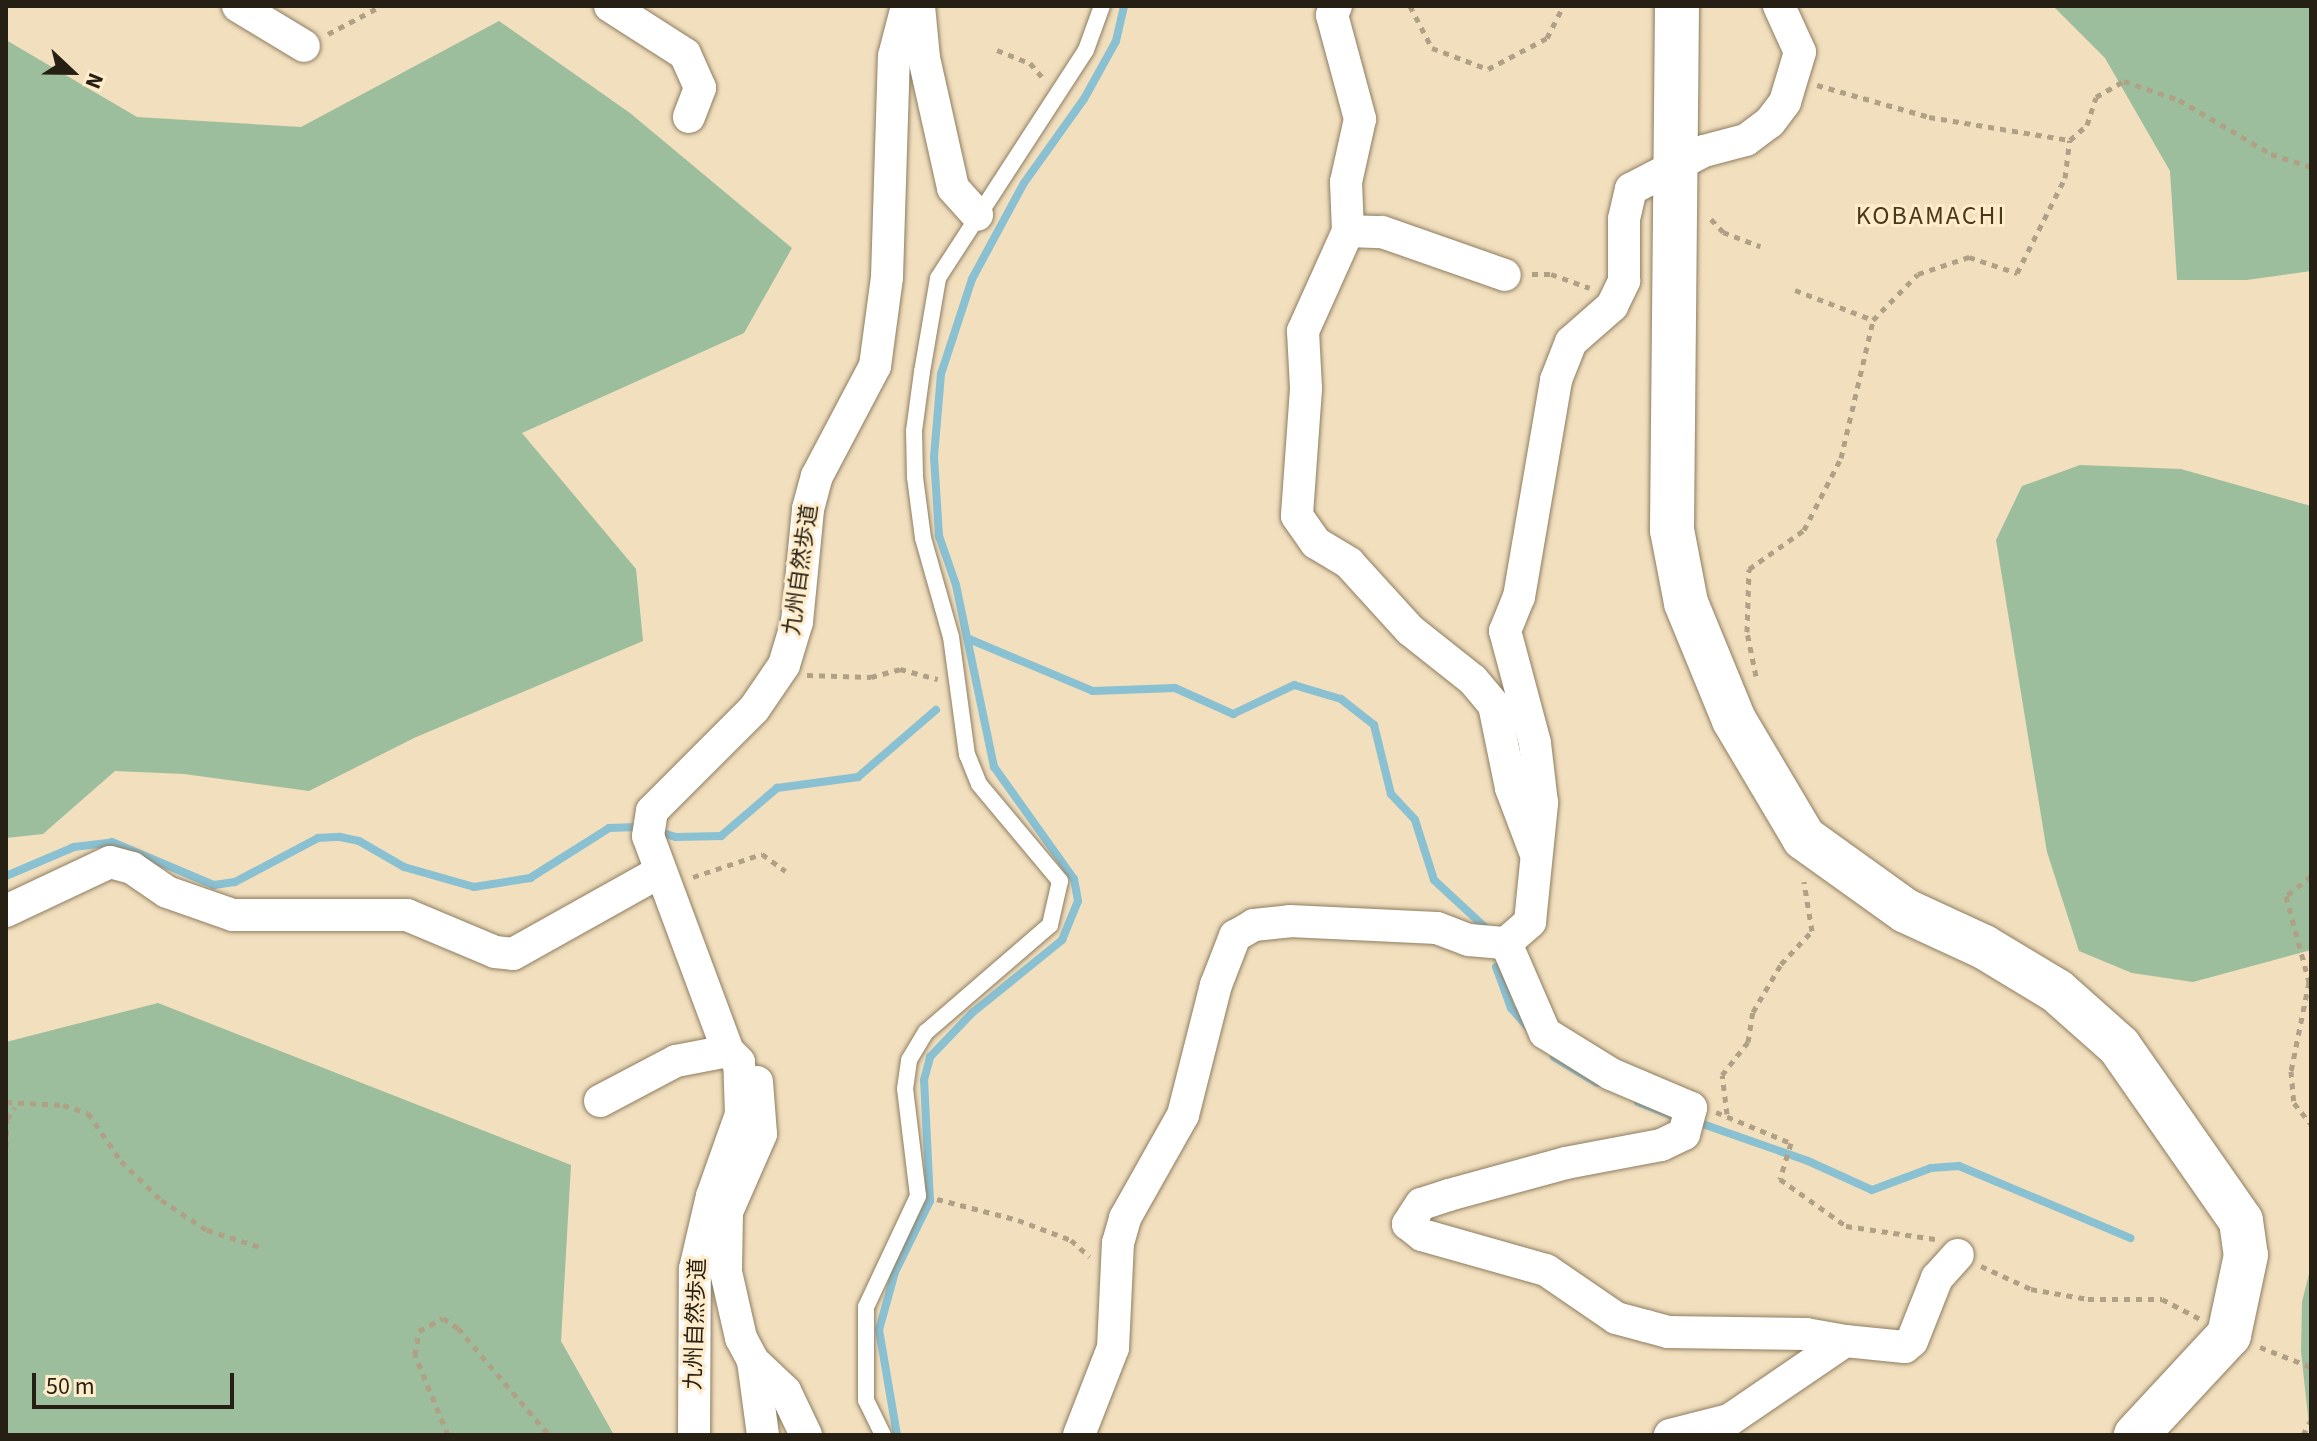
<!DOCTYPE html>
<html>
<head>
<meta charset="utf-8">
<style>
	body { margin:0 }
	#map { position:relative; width:2317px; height:1441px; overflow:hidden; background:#f1dfbe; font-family:"Source Sans 3","Noto Sans JP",sans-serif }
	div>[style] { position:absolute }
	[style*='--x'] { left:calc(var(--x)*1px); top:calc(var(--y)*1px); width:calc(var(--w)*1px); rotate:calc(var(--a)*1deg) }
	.green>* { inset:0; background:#9cbe9d }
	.stream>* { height:8px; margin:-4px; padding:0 4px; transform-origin:4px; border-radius:4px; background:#89c0d2 }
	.path>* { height:5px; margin-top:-2.5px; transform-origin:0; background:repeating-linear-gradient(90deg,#afa086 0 6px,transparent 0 12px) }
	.roads { filter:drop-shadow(0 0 2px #8e7d60) drop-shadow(0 0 2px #8e7d60) }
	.lane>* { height:16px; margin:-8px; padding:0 8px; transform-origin:8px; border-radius:8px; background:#fff }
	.street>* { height:32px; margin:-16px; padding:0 16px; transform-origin:16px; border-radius:16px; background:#fff }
	.secondary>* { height:44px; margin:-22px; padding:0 22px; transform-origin:22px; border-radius:22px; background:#fff }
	span { translate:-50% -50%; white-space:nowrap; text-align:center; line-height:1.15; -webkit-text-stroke:6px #ffeccb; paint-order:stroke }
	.street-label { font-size:22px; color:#261f13 }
	.quarter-label { font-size:26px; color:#48391d; letter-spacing:2px }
	.frame { position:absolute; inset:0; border:8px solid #261f13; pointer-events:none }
	.north { position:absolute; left:32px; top:32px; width:80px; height:80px; -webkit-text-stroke:6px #ffeccb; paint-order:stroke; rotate:112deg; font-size:22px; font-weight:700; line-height:32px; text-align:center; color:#261f13 }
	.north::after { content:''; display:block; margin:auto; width:28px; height:36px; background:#261f13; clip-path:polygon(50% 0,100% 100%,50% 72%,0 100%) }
	.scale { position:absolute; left:32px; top:1373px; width:202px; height:36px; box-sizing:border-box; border:4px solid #261f13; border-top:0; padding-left:10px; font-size:24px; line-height:28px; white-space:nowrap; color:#261f13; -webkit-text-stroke:6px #ffeccb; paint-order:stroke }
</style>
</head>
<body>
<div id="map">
	<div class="green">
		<div style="clip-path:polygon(2053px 6px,2311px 6px,2311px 271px,2247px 280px,2177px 280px,2170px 171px,2105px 58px)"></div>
		<div style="clip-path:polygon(499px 21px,630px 113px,792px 248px,744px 333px,522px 433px,636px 569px,643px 641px,414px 738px,309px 791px,184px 774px,115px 771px,43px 834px,6px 838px,6px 40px,137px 117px,301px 127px)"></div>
		<div style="clip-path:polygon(2080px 465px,2181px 469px,2311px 506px,2311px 950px,2193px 982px,2132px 973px,2079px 951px,2047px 852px,1996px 540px,2022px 486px)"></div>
		<div style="clip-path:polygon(158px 1003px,571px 1165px,561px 1341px,614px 1435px,6px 1435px,6px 1042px)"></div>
		<div style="clip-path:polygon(2311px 1266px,2311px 1435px,2310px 1435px,2301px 1351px,2302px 1302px)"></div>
	</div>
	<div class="stream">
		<div style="--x:969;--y:639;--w:134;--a:22.8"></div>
		<div style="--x:1093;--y:691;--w:82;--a:-2.1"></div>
		<div style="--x:1175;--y:688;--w:64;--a:24.1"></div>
		<div style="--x:1233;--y:714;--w:68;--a:-25.4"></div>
		<div style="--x:1294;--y:685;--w:49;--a:16.6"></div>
		<div style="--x:1341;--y:699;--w:42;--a:38.2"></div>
		<div style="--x:1374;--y:725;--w:71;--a:76.2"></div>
		<div style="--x:1391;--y:794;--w:35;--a:47"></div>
		<div style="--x:1415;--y:820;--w:63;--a:72.4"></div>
		<div style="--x:1434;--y:880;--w:72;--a:42.8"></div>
		<div style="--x:656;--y:831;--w:21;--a:17"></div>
		<div style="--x:676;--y:837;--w:45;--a:-1.3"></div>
		<div style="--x:721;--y:836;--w:74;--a:-40.6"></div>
		<div style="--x:777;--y:788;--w:82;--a:-7.7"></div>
		<div style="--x:858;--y:777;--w:103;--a:-40.7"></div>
		<div style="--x:6;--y:876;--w:74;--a:-23.1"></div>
		<div style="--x:74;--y:847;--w:38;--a:-7"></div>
		<div style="--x:112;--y:842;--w:111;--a:22.9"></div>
		<div style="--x:214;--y:885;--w:21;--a:-8"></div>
		<div style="--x:235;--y:882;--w:94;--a:-27.9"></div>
		<div style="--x:318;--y:838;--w:22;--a:-3"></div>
		<div style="--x:340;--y:837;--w:19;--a:12"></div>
		<div style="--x:359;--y:841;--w:52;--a:30"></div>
		<div style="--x:404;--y:867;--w:73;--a:15.9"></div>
		<div style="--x:474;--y:887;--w:57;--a:-9.1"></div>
		<div style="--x:530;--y:878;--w:93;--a:-32.3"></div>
		<div style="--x:609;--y:828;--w:34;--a:-2"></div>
		<div style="--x:1496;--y:967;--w:44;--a:69.9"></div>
		<div style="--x:1511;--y:1008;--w:28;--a:49"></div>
		<div style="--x:1554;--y:1057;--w:50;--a:31.2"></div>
		<div style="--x:1638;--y:1102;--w:46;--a:21.6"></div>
		<div style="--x:1694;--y:1121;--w:121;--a:19.3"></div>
		<div style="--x:1808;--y:1161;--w:70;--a:24.4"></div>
		<div style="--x:1872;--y:1190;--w:63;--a:-20.4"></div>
		<div style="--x:1931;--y:1168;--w:28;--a:-4"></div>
		<div style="--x:1959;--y:1166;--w:186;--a:22.8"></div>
		<div style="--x:897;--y:1435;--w:107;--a:-99.7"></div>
		<div style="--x:879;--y:1330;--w:60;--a:-74.6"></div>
		<div style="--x:895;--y:1272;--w:79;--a:-63.8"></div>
		<div style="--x:930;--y:1201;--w:121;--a:-92.8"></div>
		<div style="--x:924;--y:1080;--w:24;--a:-75"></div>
		<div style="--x:930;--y:1057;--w:61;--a:-46.3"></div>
		<div style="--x:972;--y:1013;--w:116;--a:-39"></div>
		<div style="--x:1062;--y:940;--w:42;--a:-67.7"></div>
		<div style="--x:1078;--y:901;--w:22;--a:-100"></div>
		<div style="--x:1074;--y:879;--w:138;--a:-125.5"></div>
		<div style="--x:994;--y:767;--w:186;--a:-101.8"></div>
		<div style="--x:956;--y:585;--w:52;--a:-109.1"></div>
		<div style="--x:939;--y:536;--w:79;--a:-93.6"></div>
		<div style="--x:934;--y:457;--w:83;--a:-85.2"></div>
		<div style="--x:941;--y:374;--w:100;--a:-71.9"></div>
		<div style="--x:972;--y:279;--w:109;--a:-61.6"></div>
		<div style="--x:1024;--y:183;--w:103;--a:-54.5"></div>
		<div style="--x:1084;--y:99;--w:66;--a:-61.1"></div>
		<div style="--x:1116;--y:41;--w:36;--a:-77"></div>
	</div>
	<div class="path">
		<div style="--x:1410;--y:6;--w:47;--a:62.4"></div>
		<div style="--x:1432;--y:48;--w:60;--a:20.6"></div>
		<div style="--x:1488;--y:69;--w:67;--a:-27.7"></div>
		<div style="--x:1547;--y:38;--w:36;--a:-63"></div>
		<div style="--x:328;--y:34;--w:60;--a:-27.8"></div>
		<div style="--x:997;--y:50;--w:35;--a:22"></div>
		<div style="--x:1030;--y:63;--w:21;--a:49"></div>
		<div style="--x:1817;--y:85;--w:116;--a:15.9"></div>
		<div style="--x:1929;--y:117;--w:143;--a:9.3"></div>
		<div style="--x:1711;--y:219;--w:18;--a:47"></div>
		<div style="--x:1723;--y:232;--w:40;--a:21"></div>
		<div style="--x:1532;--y:274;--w:19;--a:0"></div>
		<div style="--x:1551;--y:274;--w:41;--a:19.7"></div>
		<div style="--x:1795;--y:290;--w:84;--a:21"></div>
		<div style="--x:807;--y:675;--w:64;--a:1.8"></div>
		<div style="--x:871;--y:677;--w:30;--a:-15"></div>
		<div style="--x:900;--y:669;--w:39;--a:15"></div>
		<div style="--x:1756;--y:676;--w:45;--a:-101.6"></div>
		<div style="--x:1747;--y:632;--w:63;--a:-88.2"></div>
		<div style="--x:1749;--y:569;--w:67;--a:-35.3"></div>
		<div style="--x:1804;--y:530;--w:81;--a:-62.8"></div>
		<div style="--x:1841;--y:458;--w:142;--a:-76.9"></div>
		<div style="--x:1873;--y:320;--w:64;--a:-45.6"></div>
		<div style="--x:1918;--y:274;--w:54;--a:-18.4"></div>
		<div style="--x:1969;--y:257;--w:51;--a:18.4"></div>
		<div style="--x:2017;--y:273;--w:106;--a:-63.2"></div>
		<div style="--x:2065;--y:178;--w:38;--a:-83"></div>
		<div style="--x:2070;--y:140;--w:23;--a:-41"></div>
		<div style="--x:2087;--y:125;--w:29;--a:-72"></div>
		<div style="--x:2096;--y:97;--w:32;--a:-30"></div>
		<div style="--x:2124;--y:81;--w:58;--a:19.1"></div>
		<div style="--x:2179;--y:100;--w:107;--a:30.4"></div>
		<div style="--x:2271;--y:154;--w:42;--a:18"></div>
		<div style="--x:2311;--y:876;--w:32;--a:141"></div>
		<div style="--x:2286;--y:896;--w:89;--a:75"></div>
		<div style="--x:2309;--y:982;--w:91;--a:101.4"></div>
		<div style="--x:2291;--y:1071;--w:32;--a:85"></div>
		<div style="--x:2294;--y:1103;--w:27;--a:51"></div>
		<div style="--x:693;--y:877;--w:73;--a:-18.4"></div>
		<div style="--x:762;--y:854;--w:29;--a:36"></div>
		<div style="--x:6;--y:1102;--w:57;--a:3"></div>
		<div style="--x:63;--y:1105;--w:26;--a:18"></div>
		<div style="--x:88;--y:1113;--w:58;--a:55.5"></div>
		<div style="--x:121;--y:1161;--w:56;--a:44.3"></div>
		<div style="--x:161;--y:1200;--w:55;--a:33.1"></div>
		<div style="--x:207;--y:1230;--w:56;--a:17.8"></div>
		<div style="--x:1716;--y:1112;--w:81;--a:22.5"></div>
		<div style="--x:1791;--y:1143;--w:38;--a:107"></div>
		<div style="--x:1780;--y:1179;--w:81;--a:35.5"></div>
		<div style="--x:1846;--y:1226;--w:90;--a:8.3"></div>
		<div style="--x:1727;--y:1114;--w:39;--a:-97"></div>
		<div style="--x:1722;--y:1075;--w:42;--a:-51.8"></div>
		<div style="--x:1748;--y:1042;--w:30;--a:-81"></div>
		<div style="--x:1753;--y:1012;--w:56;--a:-59.7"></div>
		<div style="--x:1781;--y:964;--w:45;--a:-46.8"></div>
		<div style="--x:1812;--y:931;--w:50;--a:-99.3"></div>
		<div style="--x:6;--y:1147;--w:28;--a:-88"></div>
		<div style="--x:7;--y:1119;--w:14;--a:-56"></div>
		<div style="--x:937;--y:1199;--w:84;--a:14.5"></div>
		<div style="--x:1018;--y:1220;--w:57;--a:20.7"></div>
		<div style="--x:1071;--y:1240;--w:25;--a:42"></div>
		<div style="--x:1981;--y:1266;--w:55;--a:24.7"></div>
		<div style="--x:2031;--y:1289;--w:58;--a:10"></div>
		<div style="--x:2088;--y:1299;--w:74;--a:0"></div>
		<div style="--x:2162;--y:1299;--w:43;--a:27.8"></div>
		<div style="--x:2260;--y:1347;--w:55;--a:21.4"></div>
		<div style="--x:448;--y:1435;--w:87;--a:-112.4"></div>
		<div style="--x:415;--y:1355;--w:24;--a:-81"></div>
		<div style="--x:419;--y:1331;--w:27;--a:-28"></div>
		<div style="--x:443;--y:1318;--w:18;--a:34"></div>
		<div style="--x:458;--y:1328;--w:140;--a:49.6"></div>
		<div style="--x:2303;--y:1435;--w:17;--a:-62"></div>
	</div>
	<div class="roads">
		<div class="lane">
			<div style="--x:883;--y:1435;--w:39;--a:-116"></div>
			<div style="--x:866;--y:1400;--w:93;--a:-90"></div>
			<div style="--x:866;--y:1307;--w:123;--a:-64.9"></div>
			<div style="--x:918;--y:1196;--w:108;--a:-96.9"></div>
			<div style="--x:905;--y:1089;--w:29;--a:-82"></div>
			<div style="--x:909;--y:1060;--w:33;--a:-59"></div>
			<div style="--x:926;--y:1032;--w:164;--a:-40.8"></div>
			<div style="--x:1050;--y:925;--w:45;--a:-77.2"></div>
			<div style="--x:1060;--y:881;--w:126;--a:-129.9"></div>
			<div style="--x:979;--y:784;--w:31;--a:-112"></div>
			<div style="--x:967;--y:755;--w:119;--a:-97.7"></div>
			<div style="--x:951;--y:637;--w:103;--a:-105.8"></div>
			<div style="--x:923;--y:538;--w:62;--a:-97.5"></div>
			<div style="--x:915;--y:477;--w:46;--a:-91.2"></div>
			<div style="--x:914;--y:431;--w:60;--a:-82.3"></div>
			<div style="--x:922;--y:372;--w:95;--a:-80.3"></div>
			<div style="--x:938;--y:278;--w:272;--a:-57"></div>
			<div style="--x:1086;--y:50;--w:47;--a:-70"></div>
		</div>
		<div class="street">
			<div style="--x:238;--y:6;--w:77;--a:31.2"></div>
			<div style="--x:610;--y:6;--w:89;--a:32.6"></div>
			<div style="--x:685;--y:54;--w:37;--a:66"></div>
			<div style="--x:700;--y:88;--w:31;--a:111"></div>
			<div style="--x:919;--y:6;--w:52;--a:84.5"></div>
			<div style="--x:924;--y:58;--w:133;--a:77.4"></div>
			<div style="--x:953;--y:188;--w:36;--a:48"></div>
			<div style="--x:1336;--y:6;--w:10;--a:114"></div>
			<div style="--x:1332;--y:15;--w:108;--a:74.9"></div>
			<div style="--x:1360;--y:119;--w:65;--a:102.5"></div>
			<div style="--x:1346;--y:182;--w:49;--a:87.7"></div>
			<div style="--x:1348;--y:231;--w:110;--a:114.2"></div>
			<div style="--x:1303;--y:331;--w:58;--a:87"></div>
			<div style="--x:1306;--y:389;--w:127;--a:94.1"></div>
			<div style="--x:1297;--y:516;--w:33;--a:55"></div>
			<div style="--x:1316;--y:543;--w:39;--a:31"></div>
			<div style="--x:1349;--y:563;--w:91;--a:47.7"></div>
			<div style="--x:1410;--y:630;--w:80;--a:38.4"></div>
			<div style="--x:1473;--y:680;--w:33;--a:50"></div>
			<div style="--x:1494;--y:705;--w:85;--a:78.4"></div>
			<div style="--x:1511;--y:788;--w:68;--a:69.4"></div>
			<div style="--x:1348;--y:231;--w:34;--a:2"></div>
			<div style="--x:1382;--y:232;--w:130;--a:19.3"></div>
			<div style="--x:6;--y:911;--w:115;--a:-25.2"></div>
			<div style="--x:110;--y:862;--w:23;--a:15"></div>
			<div style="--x:132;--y:868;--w:42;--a:34.4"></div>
			<div style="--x:167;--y:892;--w:70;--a:19.2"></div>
			<div style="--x:233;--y:915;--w:174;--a:0"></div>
			<div style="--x:407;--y:915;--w:95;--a:22.8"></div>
			<div style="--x:495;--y:952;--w:18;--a:6"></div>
			<div style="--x:513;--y:954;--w:168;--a:-29.2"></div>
			<div style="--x:1506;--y:943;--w:32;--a:-41"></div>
			<div style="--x:1530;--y:922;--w:120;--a:-84.2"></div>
			<div style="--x:1542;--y:803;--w:60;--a:-96.7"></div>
			<div style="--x:1535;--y:743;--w:116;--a:-105"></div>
			<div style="--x:1505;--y:631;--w:37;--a:-68"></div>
			<div style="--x:1519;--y:597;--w:220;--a:-80.3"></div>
			<div style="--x:1556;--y:380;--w:41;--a:-68.5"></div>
			<div style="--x:1571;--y:342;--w:55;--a:-41.3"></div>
			<div style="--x:1612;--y:306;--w:28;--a:-64"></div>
			<div style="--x:1624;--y:281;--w:62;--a:-90"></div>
			<div style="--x:1624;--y:219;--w:31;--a:-77"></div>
			<div style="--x:1631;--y:189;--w:82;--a:-27.5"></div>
			<div style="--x:1704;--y:151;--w:43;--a:-14.7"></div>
			<div style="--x:1746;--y:140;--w:30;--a:-37"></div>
			<div style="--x:1770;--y:122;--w:25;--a:-53"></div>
			<div style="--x:1785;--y:102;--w:52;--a:-73.3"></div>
			<div style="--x:1800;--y:52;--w:51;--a:-114.5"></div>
			<div style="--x:757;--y:1082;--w:52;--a:85.6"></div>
			<div style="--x:761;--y:1134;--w:85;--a:113.6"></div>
			<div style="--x:727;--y:1212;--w:60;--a:91"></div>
			<div style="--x:726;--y:1272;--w:68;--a:77.2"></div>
			<div style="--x:741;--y:1338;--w:26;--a:62"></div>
			<div style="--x:753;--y:1361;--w:44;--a:43.2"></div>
			<div style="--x:785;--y:1391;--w:49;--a:64.5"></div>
			<div style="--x:600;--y:1101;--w:86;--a:-27.8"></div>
			<div style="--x:676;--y:1061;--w:53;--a:-10.9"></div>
			<div style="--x:1845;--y:1341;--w:60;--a:5.7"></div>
			<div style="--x:1905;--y:1347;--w:9;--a:-41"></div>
			<div style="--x:1912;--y:1341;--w:68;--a:-68.4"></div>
			<div style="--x:1937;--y:1278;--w:31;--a:-48"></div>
			<div style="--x:753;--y:1361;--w:75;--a:82.3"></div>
			<div style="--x:694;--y:1435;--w:166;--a:-89.7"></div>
			<div style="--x:695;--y:1269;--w:75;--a:-76.9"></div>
			<div style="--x:712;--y:1196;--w:87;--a:-70.5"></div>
			<div style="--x:741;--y:1114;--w:36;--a:-92"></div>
			<div style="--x:740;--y:1078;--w:16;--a:-94"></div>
			<div style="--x:739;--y:1062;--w:16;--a:-135"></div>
			<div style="--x:728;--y:1051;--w:229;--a:-110.4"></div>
			<div style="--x:648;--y:836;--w:25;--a:-81"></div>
			<div style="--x:652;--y:811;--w:144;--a:-45"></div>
			<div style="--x:754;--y:709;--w:53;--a:-55.7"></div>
			<div style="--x:784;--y:665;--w:45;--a:-73.2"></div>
			<div style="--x:797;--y:622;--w:114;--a:-84.4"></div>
			<div style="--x:808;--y:509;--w:34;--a:-75"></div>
			<div style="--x:817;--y:476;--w:124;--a:-62.2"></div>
			<div style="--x:875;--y:366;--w:90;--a:-82.3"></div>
			<div style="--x:887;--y:277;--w:221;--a:-88.2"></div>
			<div style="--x:894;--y:56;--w:52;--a:-75.4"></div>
			<div style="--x:1079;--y:1435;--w:93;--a:-68.7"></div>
			<div style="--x:1113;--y:1348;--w:105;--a:-87.3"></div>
			<div style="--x:1118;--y:1243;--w:26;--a:-74"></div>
			<div style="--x:1125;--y:1218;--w:118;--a:-60.6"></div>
			<div style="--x:1183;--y:1115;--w:134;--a:-75.8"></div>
			<div style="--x:1216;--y:985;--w:53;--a:-68.8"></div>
			<div style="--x:1235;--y:936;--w:22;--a:-30"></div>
			<div style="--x:1254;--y:925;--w:36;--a:-6"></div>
			<div style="--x:1290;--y:921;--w:147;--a:2.7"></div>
			<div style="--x:1437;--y:928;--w:34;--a:21"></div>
			<div style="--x:1469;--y:940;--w:37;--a:5"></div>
			<div style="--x:1506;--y:943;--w:98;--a:66.6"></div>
			<div style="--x:1545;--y:1033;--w:78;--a:31.8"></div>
			<div style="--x:1611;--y:1074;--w:87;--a:23"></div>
			<div style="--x:1691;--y:1108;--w:27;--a:105"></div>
			<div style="--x:1684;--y:1134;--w:25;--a:154"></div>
			<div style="--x:1661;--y:1145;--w:97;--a:169.3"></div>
			<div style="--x:1566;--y:1163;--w:121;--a:164.7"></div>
			<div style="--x:1449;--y:1195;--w:29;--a:162"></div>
			<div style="--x:1421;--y:1204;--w:24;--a:123"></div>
			<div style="--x:1408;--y:1224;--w:18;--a:38"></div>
			<div style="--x:1422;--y:1235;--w:129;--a:15.8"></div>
			<div style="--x:1546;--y:1270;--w:85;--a:34.4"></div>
			<div style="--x:1616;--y:1318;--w:31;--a:15"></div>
			<div style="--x:1646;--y:1326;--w:23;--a:15"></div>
			<div style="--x:1668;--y:1332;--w:138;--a:0.8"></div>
			<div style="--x:1806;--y:1334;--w:40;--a:10"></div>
			<div style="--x:1845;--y:1341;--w:140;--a:145.7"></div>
			<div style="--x:1729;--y:1420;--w:61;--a:165.7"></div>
		</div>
		<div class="secondary">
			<div style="--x:1677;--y:6;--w:524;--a:90.55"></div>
			<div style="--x:1672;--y:530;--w:74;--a:79.1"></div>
			<div style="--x:1686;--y:603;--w:126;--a:67.7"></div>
			<div style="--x:1734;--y:720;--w:137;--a:59.3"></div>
			<div style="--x:1804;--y:838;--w:125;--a:35.6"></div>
			<div style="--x:1906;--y:911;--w:86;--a:24.8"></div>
			<div style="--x:1984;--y:947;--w:85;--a:31.1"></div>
			<div style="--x:2057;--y:991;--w:83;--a:41.6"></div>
			<div style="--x:2119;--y:1046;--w:213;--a:55.1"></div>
			<div style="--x:2241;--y:1221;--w:34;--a:82"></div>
			<div style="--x:2246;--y:1255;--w:82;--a:102"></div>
			<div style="--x:2229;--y:1335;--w:137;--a:132.9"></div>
		</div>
	</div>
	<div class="street-label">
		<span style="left:801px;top:570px;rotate:-82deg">九州自然歩道</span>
		<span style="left:696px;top:1324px;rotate:-88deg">九州自然歩道</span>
	</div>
	<div class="quarter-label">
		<span style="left:1931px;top:216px">KOBAMACHI</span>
	</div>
	<div class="frame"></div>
	<div class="north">N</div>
	<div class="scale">50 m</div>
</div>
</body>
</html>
